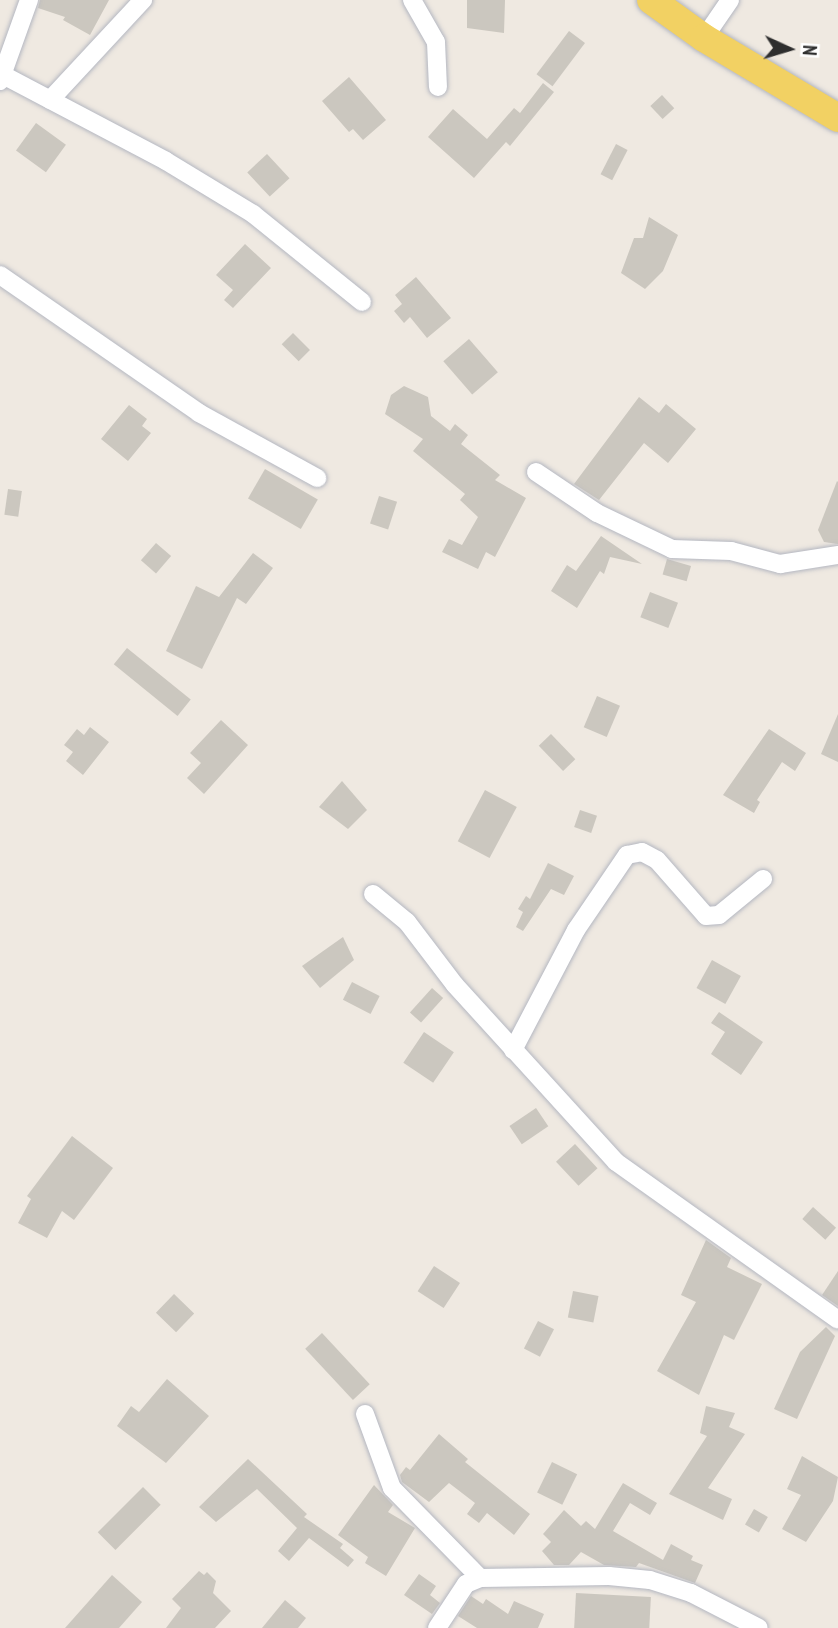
<!DOCTYPE html>
<html>
<head>
<meta charset="utf-8">
<style>
	body { margin:0 }
	#map { position:relative; width:838px; height:1628px; overflow:hidden; background:#efe9e1; font-family:"PT Sans Narrow",sans-serif }
	div>[style] { position:absolute }
	[style*='--x'] { left:calc(var(--x)*1px); top:calc(var(--y)*1px); width:calc(var(--w)*1px); rotate:calc(var(--a)*1deg) }
	.building>* { inset:0; background:#cbc7bf; transform-origin:0 0 }
	.roads { filter:drop-shadow(0 0 2px #b4b7c1) drop-shadow(0 0 2px #b4b7c1) }
	.minor>* { height:18px; margin:-9px; padding:0 9px; transform-origin:9px; border-radius:9px; background:#fff }
	.primary>* { height:28px; margin:-14px; padding:0 14px; transform-origin:14px; border-radius:14px; background:#f2d163 }
	span { translate:-50% -50%; white-space:nowrap; text-align:center; line-height:1.15; -webkit-text-stroke:5px #fff; paint-order:stroke }
	.north { position:absolute; left:754px; top:14px; width:70px; height:70px; -webkit-text-stroke:5px #fff; paint-order:stroke; rotate:94deg; font-size:19px; font-weight:700; line-height:28px; text-align:center; color:#2e2e2e }
	.north::after { content:''; display:block; margin:auto; width:24px; height:32px; background:#2e2e2e; clip-path:polygon(50% 0,100% 100%,50% 72%,0 100%) }
</style>
</head>
<body>
<div id="map">
	<div class="building">
		<div style="clip-path:polygon(40px 0,109px 0,90px 35px,63px 20px,65px 17px,38px 8px)"></div>
		<div style="clip-path:polygon(467px 0,505px 0,504px 33px,467px 28px)"></div>
		<div style="left:569px;top:31px;width:20px;height:54px;rotate:37deg"></div>
		<div style="clip-path:polygon(349px 77px,386px 120px,363px 140px,353px 129px,349px 132px,322px 101px)"></div>
		<div style="clip-path:polygon(543px 83px,554px 92px,510px 146px,506px 142px,474px 178px,428px 137px,453px 109px,487px 139px,514px 108px,520px 113px)"></div>
		<div style="left:662px;top:95px;width:18px;height:16px;rotate:47deg"></div>
		<div style="left:36px;top:123px;width:37px;height:34px;rotate:36deg"></div>
		<div style="left:616px;top:144px;width:13px;height:34px;rotate:27deg"></div>
		<div style="left:267px;top:154px;width:33px;height:27px;rotate:47deg"></div>
		<div style="clip-path:polygon(649px 217px,678px 235px,663px 271px,645px 289px,621px 273px,634px 238px,643px 238px)"></div>
		<div style="clip-path:polygon(245px 244px,271px 268px,233px 308px,224px 300px,233px 290px,216px 275px)"></div>
		<div style="clip-path:polygon(416px 277px,451px 318px,427px 338px,410px 317px,404px 323px,394px 311px,402px 304px,395px 295px)"></div>
		<div style="left:293px;top:333px;width:24px;height:16px;rotate:45deg"></div>
		<div style="left:469px;top:339px;width:44px;height:34px;rotate:49deg"></div>
		<div style="clip-path:polygon(404px 386px,428px 397px,431px 416px,450px 431px,455px 424px,468px 435px,461px 444px,500px 475px,495px 480px,526px 498px,495px 557px,486px 552px,478px 569px,442px 552px,449px 539px,462px 545px,478px 517px,460px 500px,465px 494px,413px 451px,423px 439px,385px 414px,391px 395px)"></div>
		<div style="clip-path:polygon(639px 397px,659px 413px,666px 404px,696px 429px,668px 463px,644px 443px,599px 500px,574px 484px)"></div>
		<div style="clip-path:polygon(129px 405px,147px 419px,142px 426px,151px 433px,128px 461px,101px 439px)"></div>
		<div style="left:265px;top:469px;width:61px;height:34px;rotate:30deg"></div>
		<div style="clip-path:polygon(837px 481px,838px 482px,838px 544px,824px 542px,818px 530px)"></div>
		<div style="left:8px;top:489px;width:14px;height:26px;rotate:8deg"></div>
		<div style="left:379px;top:496px;width:19px;height:29px;rotate:18deg"></div>
		<div style="clip-path:polygon(601px 536px,642px 564px,610px 557px,604px 574px,600px 571px,577px 608px,551px 591px,567px 565px,576px 571px)"></div>
		<div style="left:156px;top:543px;width:20px;height:23px;rotate:41deg"></div>
		<div style="clip-path:polygon(253px 553px,273px 568px,246px 604px,237px 598px,202px 669px,166px 651px,196px 586px,219px 597px)"></div>
		<div style="left:667px;top:559px;width:25px;height:16px;rotate:16deg"></div>
		<div style="left:650px;top:592px;width:30px;height:27px;rotate:21deg"></div>
		<div style="left:127px;top:648px;width:82px;height:21px;rotate:39deg"></div>
		<div style="left:597px;top:696px;width:25px;height:34px;rotate:23deg"></div>
		<div style="clip-path:polygon(838px 714px,838px 762px,821px 754px)"></div>
		<div style="clip-path:polygon(221px 720px,248px 745px,204px 794px,187px 778px,201px 763px,190px 753px)"></div>
		<div style="clip-path:polygon(90px 727px,109px 742px,83px 775px,66px 761px,73px 752px,64px 745px,77px 729px,84px 735px)"></div>
		<div style="clip-path:polygon(769px 729px,806px 753px,795px 771px,782px 762px,757px 800px,760px 802px,754px 813px,723px 795px)"></div>
		<div style="left:551px;top:734px;width:35px;height:17px;rotate:46deg"></div>
		<div style="clip-path:polygon(342px 781px,367px 810px,348px 829px,319px 807px)"></div>
		<div style="left:485px;top:790px;width:36px;height:58px;rotate:28deg"></div>
		<div style="left:580px;top:810px;width:18px;height:18px;rotate:19deg"></div>
		<div style="clip-path:polygon(548px 863px,574px 876px,564px 895px,551px 889px,523px 931px,516px 927px,523px 912px,518px 909px,526px 896px,530px 899px)"></div>
		<div style="clip-path:polygon(343px 937px,354px 960px,320px 988px,302px 966px)"></div>
		<div style="left:712px;top:960px;width:33px;height:32px;rotate:29deg"></div>
		<div style="left:352px;top:982px;width:31px;height:20px;rotate:27deg"></div>
		<div style="left:432px;top:988px;width:15px;height:33px;rotate:42deg"></div>
		<div style="clip-path:polygon(719px 1012px,763px 1042px,741px 1075px,711px 1054px,725px 1032px,711px 1023px)"></div>
		<div style="left:424px;top:1032px;width:36px;height:37px;rotate:34deg"></div>
		<div style="left:536px;top:1108px;width:22px;height:32px;rotate:56deg"></div>
		<div style="clip-path:polygon(72px 1136px,113px 1168px,74px 1220px,62px 1211px,47px 1238px,18px 1223px,31px 1199px,27px 1196px)"></div>
		<div style="left:575px;top:1144px;width:33px;height:26px;rotate:47deg"></div>
		<div style="left:813px;top:1207px;width:31px;height:16px;rotate:42deg"></div>
		<div style="clip-path:polygon(706px 1240px,731px 1258px,727px 1267px,762px 1284px,734px 1340px,724px 1335px,699px 1395px,657px 1371px,696px 1302px,681px 1295px)"></div>
		<div style="left:434px;top:1266px;width:31px;height:30px;rotate:33deg"></div>
		<div style="clip-path:polygon(838px 1271px,838px 1306px,822px 1295px)"></div>
		<div style="left:573px;top:1291px;width:26px;height:27px;rotate:11deg"></div>
		<div style="left:174px;top:1294px;width:28px;height:26px;rotate:44deg"></div>
		<div style="left:538px;top:1321px;width:18px;height:31px;rotate:27deg"></div>
		<div style="clip-path:polygon(826px 1327px,835px 1336px,797px 1419px,774px 1409px,800px 1352px)"></div>
		<div style="left:322px;top:1333px;width:70px;height:23px;rotate:47deg"></div>
		<div style="clip-path:polygon(167px 1379px,209px 1416px,166px 1463px,117px 1426px,131px 1406px,139px 1412px)"></div>
		<div style="clip-path:polygon(706px 1406px,735px 1413px,729px 1427px,745px 1434px,708px 1488px,732px 1499px,723px 1520px,669px 1494px,707px 1436px,700px 1433px)"></div>
		<div style="clip-path:polygon(439px 1434px,468px 1459px,465px 1462px,530px 1514px,514px 1535px,487px 1513px,479px 1523px,467px 1514px,475px 1503px,449px 1483px,429px 1502px,402px 1482px,400px 1475px,406px 1467px,410px 1470px)"></div>
		<div style="clip-path:polygon(802px 1456px,838px 1477px,833px 1501px,806px 1542px,782px 1529px,801px 1495px,787px 1489px)"></div>
		<div style="clip-path:polygon(248px 1459px,307px 1514px,304px 1517px,343px 1544px,340px 1548px,354px 1560px,348px 1567px,309px 1538px,289px 1561px,278px 1551px,297px 1528px,257px 1489px,216px 1522px,199px 1507px)"></div>
		<div style="left:552px;top:1462px;width:28px;height:34px;rotate:26deg"></div>
		<div style="clip-path:polygon(623px 1483px,657px 1503px,650px 1515px,630px 1503px,613px 1531px,663px 1560px,671px 1544px,693px 1556px,691px 1560px,703px 1565px,695px 1583px,639px 1563px,636px 1567px,604px 1565px,581px 1552px,569px 1565px,554px 1565px,542px 1551px,551px 1542px,543px 1534px,564px 1510px,581px 1526px,586px 1521px,595px 1529px)"></div>
		<div style="clip-path:polygon(374px 1485px,393px 1505px,388px 1512px,415px 1528px,386px 1576px,365px 1563px,368px 1557px,338px 1535px)"></div>
		<div style="left:143px;top:1487px;width:25px;height:64px;rotate:45deg"></div>
		<div style="left:754px;top:1509px;width:16px;height:18px;rotate:30deg"></div>
		<div style="clip-path:polygon(199px 1571px,204px 1575px,207px 1572px,216px 1581px,213px 1593px,231px 1611px,215px 1628px,166px 1628px,181px 1608px,172px 1599px)"></div>
		<div style="clip-path:polygon(419px 1574px,436px 1586px,430px 1595px,440px 1603px,432px 1614px,404px 1595px)"></div>
		<div style="clip-path:polygon(112px 1575px,142px 1602px,119px 1628px,65px 1628px)"></div>
		<div style="left:576px;top:1593px;width:75px;height:35px;rotate:3deg"></div>
		<div style="clip-path:polygon(471px 1596px,483px 1604px,486px 1599px,508px 1614px,514px 1601px,544px 1614px,538px 1628px,477px 1628px,458px 1616px)"></div>
		<div style="clip-path:polygon(285px 1600px,306px 1618px,298px 1628px,262px 1628px)"></div>
	</div>
	<div class="roads">
		<div class="minor">
			<div style="--x:412;--y:0;--w:48;--a:60.3"></div>
			<div style="--x:436;--y:42;--w:45;--a:87.5"></div>
			<div style="--x:704;--y:38;--w:46;--a:-55.6"></div>
			<div style="--x:3;--y:75;--w:184;--a:27.8"></div>
			<div style="--x:166;--y:161;--w:102;--a:31.3"></div>
			<div style="--x:253;--y:214;--w:140;--a:38.9"></div>
			<div style="--x:0;--y:81;--w:86;--a:-70.3"></div>
			<div style="--x:50;--y:100;--w:137;--a:-47.1"></div>
			<div style="--x:0;--y:275;--w:242;--a:34.7"></div>
			<div style="--x:199;--y:413;--w:135;--a:28.8"></div>
			<div style="--x:536;--y:472;--w:73;--a:33.9"></div>
			<div style="--x:597;--y:513;--w:83;--a:25.6"></div>
			<div style="--x:672;--y:549;--w:59;--a:1.9"></div>
			<div style="--x:731;--y:551;--w:51;--a:14.9"></div>
			<div style="--x:780;--y:564;--w:59;--a:-8.8"></div>
			<div style="--x:373;--y:894;--w:44;--a:39.5"></div>
			<div style="--x:407;--y:922;--w:79;--a:52.7"></div>
			<div style="--x:455;--y:985;--w:239;--a:47.7"></div>
			<div style="--x:616;--y:1162;--w:272;--a:35.4"></div>
			<div style="--x:513;--y:1050;--w:136;--a:-62.3"></div>
			<div style="--x:576;--y:930;--w:91;--a:-55.8"></div>
			<div style="--x:627;--y:855;--w:15;--a:-11"></div>
			<div style="--x:642;--y:852;--w:17;--a:28"></div>
			<div style="--x:657;--y:860;--w:74;--a:48.8"></div>
			<div style="--x:706;--y:916;--w:13;--a:-4"></div>
			<div style="--x:719;--y:915;--w:57;--a:-39.3"></div>
			<div style="--x:365;--y:1414;--w:79;--a:70"></div>
			<div style="--x:392;--y:1488;--w:126;--a:45.6"></div>
			<div style="--x:437;--y:1628;--w:53;--a:-56.6"></div>
			<div style="--x:466;--y:1584;--w:15;--a:-23"></div>
			<div style="--x:480;--y:1578;--w:129;--a:-0.9"></div>
			<div style="--x:609;--y:1576;--w:41;--a:5.6"></div>
			<div style="--x:650;--y:1580;--w:43;--a:17.6"></div>
			<div style="--x:691;--y:1593;--w:76;--a:27.2"></div>
		</div>
		<div class="primary">
			<div style="--x:651;--y:0;--w:65;--a:35.6"></div>
			<div style="--x:704;--y:38;--w:156;--a:30.8"></div>
		</div>
	</div>
	<div class="north">N</div>
</div>
</body>
</html>
